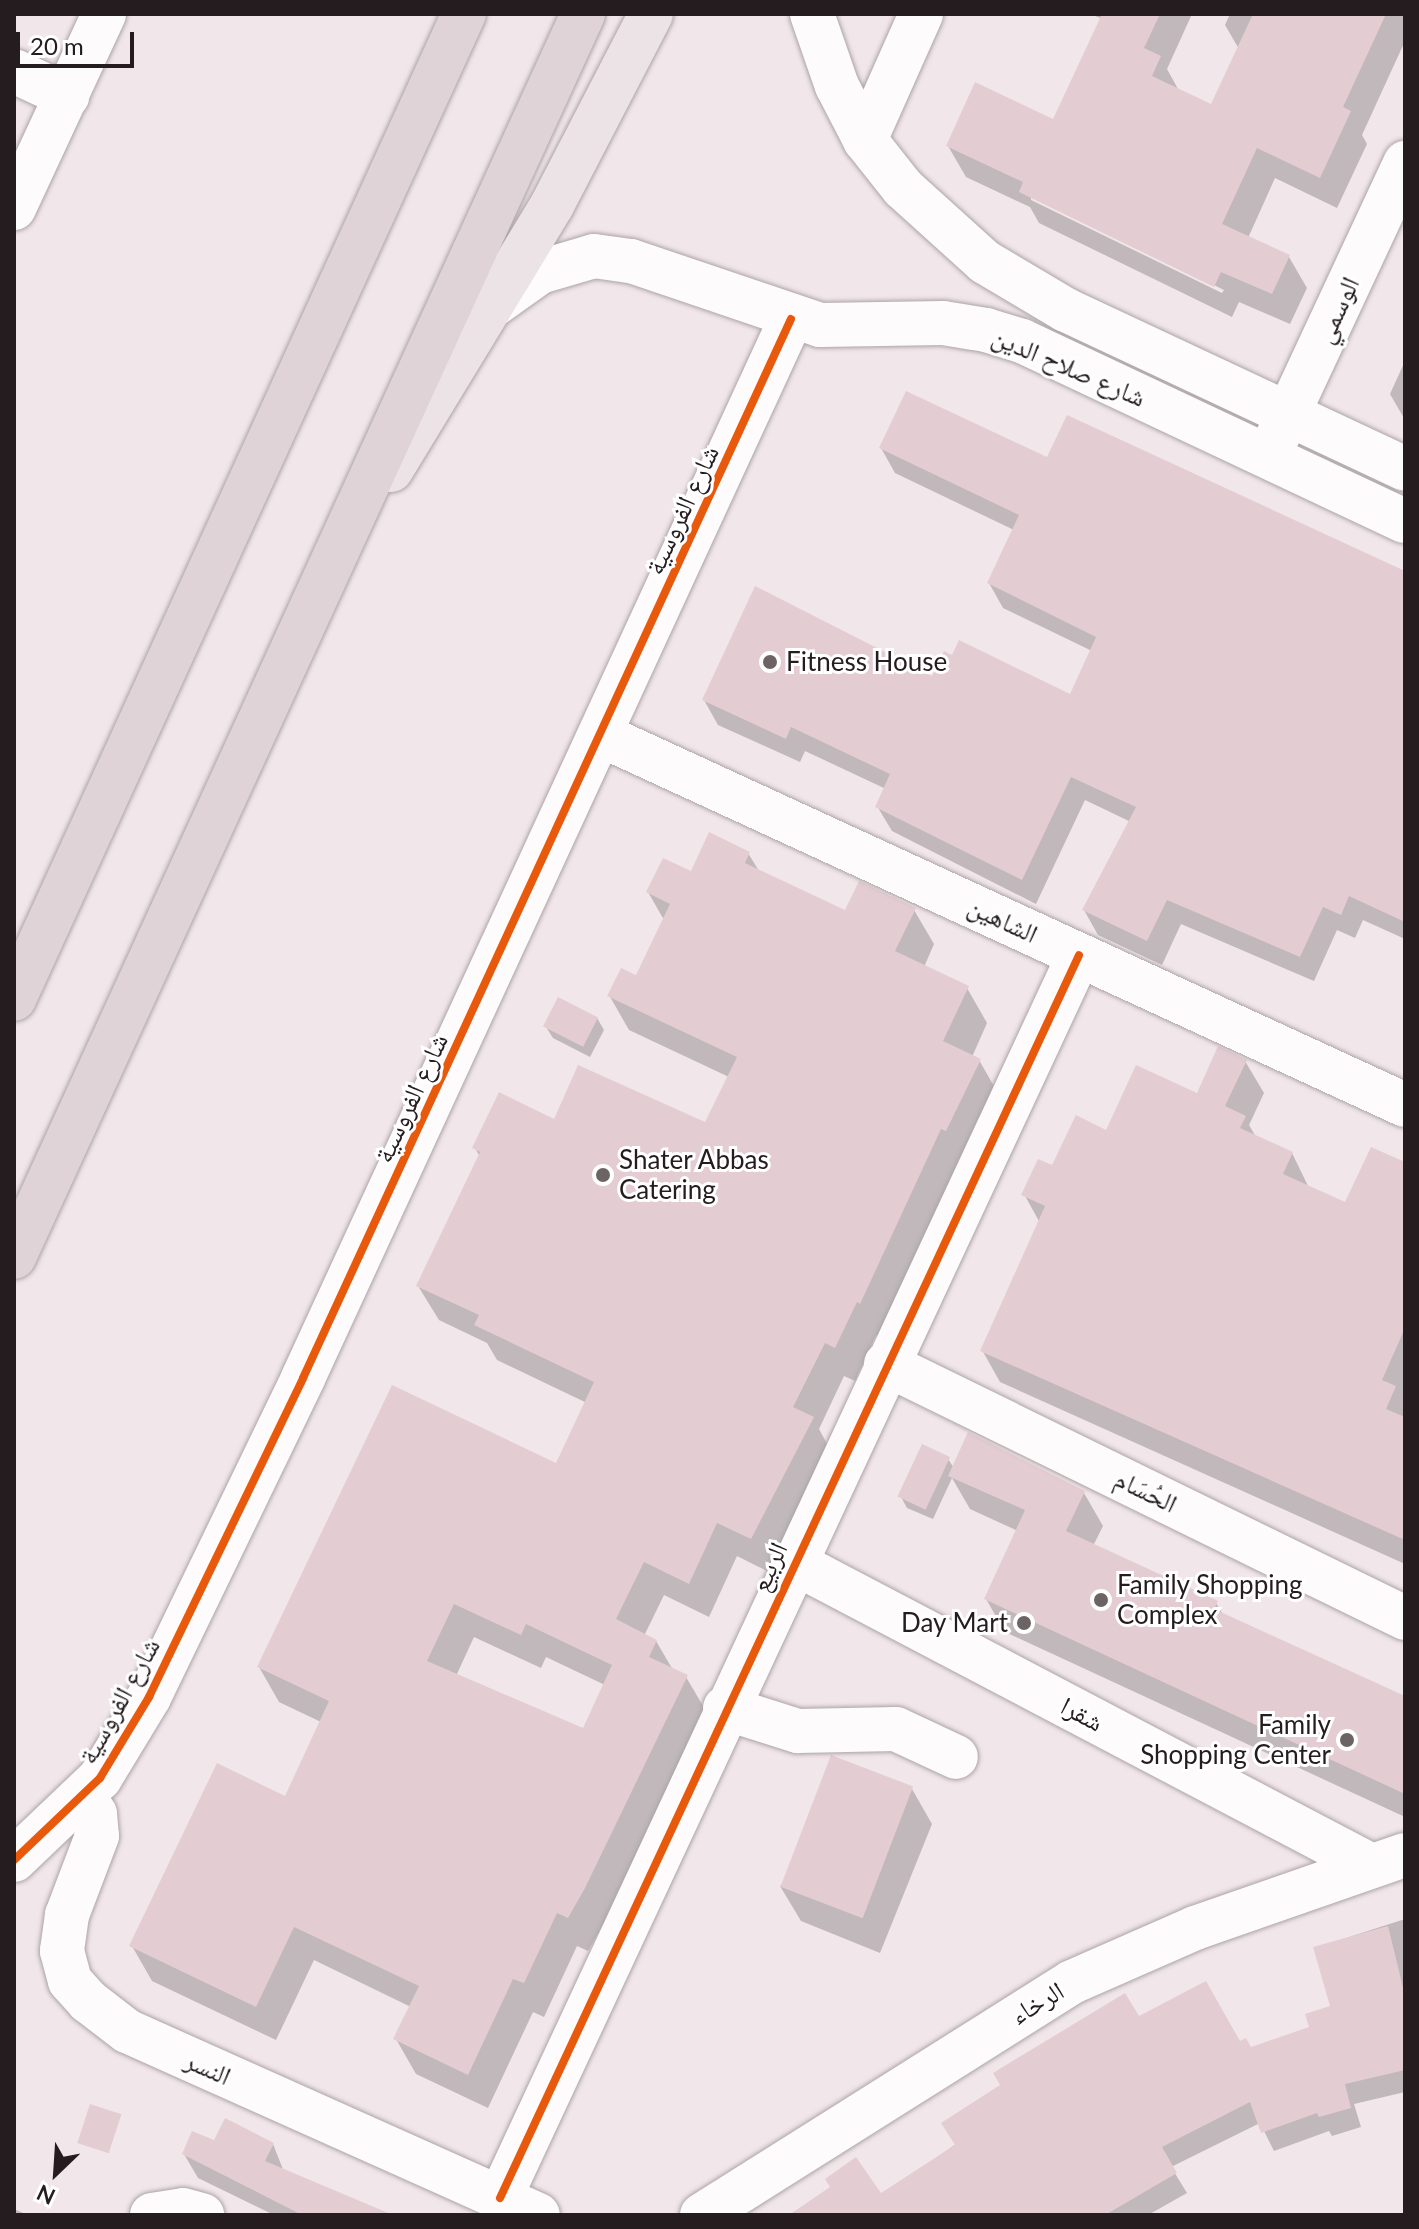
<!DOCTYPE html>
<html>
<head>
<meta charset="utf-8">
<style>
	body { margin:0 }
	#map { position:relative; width:1419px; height:2229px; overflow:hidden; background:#f1e6e9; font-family:Lato,"Noto Naskh Arabic",sans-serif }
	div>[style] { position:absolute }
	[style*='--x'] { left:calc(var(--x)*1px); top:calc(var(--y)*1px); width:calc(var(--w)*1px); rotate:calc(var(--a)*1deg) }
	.shadow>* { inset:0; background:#0003 }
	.building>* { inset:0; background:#e4ccd3; transform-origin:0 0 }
	.roads { filter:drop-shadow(0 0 2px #aca4a6) drop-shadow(0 0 2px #aca4a6) }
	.minor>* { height:44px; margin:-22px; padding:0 22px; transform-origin:22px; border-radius:22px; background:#fdfbfc }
	.major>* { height:44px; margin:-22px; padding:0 22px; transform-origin:22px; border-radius:22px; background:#ece3e6 }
	.highway>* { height:44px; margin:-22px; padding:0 22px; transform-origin:22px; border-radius:22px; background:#e0d3d7 }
	.cycleway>* { height:8px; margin:-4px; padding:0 4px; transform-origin:4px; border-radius:4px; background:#e8590c }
	.dots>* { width:22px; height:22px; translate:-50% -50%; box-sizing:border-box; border:4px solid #fff; border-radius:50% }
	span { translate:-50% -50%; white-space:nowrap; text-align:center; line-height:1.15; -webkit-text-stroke:6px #fff; paint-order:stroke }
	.street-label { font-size:26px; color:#241c1e }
	.poi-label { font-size:26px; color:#241c1e }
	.left { translate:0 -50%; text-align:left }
	.right { translate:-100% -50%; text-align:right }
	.frame { position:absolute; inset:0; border:16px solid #241c1e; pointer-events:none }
	.north { position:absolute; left:16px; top:2133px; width:80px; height:80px; -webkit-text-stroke:6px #fff; paint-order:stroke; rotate:205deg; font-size:22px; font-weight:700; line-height:32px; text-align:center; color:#241c1e }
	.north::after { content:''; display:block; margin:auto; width:28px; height:36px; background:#241c1e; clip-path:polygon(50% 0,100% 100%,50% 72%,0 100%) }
	.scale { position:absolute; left:16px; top:32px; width:118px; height:36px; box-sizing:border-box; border:4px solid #241c1e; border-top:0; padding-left:10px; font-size:24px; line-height:28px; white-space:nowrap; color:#241c1e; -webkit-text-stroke:6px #fff; paint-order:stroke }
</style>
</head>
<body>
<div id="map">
	<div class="shadow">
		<div style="clip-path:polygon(evenodd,1091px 14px,1192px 14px,1167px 69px,1178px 89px,1212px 106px,1239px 49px,1225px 25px,1230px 14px,1405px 14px,1405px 41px,1362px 135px,1367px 144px,1337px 208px,1275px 178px,1248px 238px,1289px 257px,1307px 288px,1290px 324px,1239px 302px,1232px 317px,1039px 223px,1030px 207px,966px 177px,948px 146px,1054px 121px,1102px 19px,1091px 14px,1031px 195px,1224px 290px,1222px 293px,1031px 200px,1031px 195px)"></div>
		<div style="clip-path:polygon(1405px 361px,1405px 420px,1390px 394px)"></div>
		<div style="clip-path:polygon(1068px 418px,1405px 573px,1405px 939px,1363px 920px,1355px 938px,1337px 930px,1314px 981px,1181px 924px,1162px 965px,1098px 935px,1084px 910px,1131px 822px,1085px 800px,1036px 904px,892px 831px,877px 806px,886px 789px,805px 751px,800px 762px,718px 725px,704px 700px,933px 678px,1071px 696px,1092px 651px,1003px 608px,989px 583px,1014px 530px,895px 473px,881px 448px,1048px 460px)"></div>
		<div style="clip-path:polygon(evenodd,748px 853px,759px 871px,846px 912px,914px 910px,934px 944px,924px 967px,967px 988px,987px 1023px,972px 1057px,979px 1060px,999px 1095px,880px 1337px,876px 1335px,855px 1381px,844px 1376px,819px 1429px,832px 1453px,771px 1573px,737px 1556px,709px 1617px,664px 1595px,644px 1636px,656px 1641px,673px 1670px,686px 1677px,706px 1711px,604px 1923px,588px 1951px,577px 1946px,544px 2017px,533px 2012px,488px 2108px,416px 2074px,396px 2039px,411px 2007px,314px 1960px,276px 2040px,152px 1981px,132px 1946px,286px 1798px,321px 1722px,279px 1702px,259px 1667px,557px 1466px,587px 1403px,497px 1360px,487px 1343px,439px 1320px,418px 1286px,480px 1157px,475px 1148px,555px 1122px,706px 1125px,729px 1077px,629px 1030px,609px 995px,637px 978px,664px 920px,648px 892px,748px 853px,474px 1637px,541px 1668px,546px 1657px,605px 1685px,584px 1730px,456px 1676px,474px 1637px)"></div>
		<div style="clip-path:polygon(597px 1018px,604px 1030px,590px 1057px,553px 1038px,546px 1027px)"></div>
		<div style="clip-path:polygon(1245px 1061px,1264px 1093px,1249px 1125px,1256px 1137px,1292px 1153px,1309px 1188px,1346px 1205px,1405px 1165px,1405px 1564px,1000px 1382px,982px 1350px,1040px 1223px,1024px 1194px,1107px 1132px,1198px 1096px)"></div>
		<div style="clip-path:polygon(948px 1459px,954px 1468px,1084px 1493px,1103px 1526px,1093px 1546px,1216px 1603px,1224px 1616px,1405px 1699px,1405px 1817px,1005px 1632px,986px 1599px,1018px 1531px,970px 1509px,952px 1478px,933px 1519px,907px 1508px,901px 1497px)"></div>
		<div style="clip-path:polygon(912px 1789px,932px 1824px,880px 1953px,801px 1921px,780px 1886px)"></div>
		<div style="clip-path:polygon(1405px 1919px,1405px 2092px,1354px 2104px,1361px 2127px,1332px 2136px,1329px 2131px,1274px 2151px,1260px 2123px,1171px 2167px,1187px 2193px,1148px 2215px,792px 2215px,881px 2196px,1138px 2018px,1250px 2050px,1311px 2029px,1333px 2008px,1315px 1948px)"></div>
		<div style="clip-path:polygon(273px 2144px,284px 2172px,364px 2215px,274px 2215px,198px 2178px,184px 2154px)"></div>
		<div style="clip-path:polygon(14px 2209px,28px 2215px,14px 2215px)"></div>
	</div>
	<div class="building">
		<div style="clip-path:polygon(1102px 14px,1160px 14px,1144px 48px,1161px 56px,1152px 76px,1211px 104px,1253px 14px,1386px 14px,1343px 107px,1351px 111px,1320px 178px,1257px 148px,1222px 224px,1290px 255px,1272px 294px,1221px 272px,1214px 287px,1019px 192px,1023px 182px,946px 146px,975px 82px,1053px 119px)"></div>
		<div style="clip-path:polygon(906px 391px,1047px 457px,1067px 415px,1405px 571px,1405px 922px,1349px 896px,1341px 915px,1323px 907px,1300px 957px,1167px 900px,1147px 941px,1082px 910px,1136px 807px,1071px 777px,1022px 880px,875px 807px,890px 774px,791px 727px,786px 739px,702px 700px,755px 586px,932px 676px,944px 651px,952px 655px,959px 640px,1070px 694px,1096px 637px,987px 583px,1019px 515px,879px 448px)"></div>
		<div style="clip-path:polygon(evenodd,709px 832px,750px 852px,745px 863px,845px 910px,859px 881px,916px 908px,895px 951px,969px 986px,943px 1041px,981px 1059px,946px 1131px,941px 1129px,860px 1304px,857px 1302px,835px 1348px,825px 1343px,793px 1407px,814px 1417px,751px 1539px,717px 1523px,689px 1584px,644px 1562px,616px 1619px,657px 1640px,649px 1657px,688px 1675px,585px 1888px,568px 1918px,557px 1913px,524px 1983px,513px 1979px,468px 2075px,393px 2039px,419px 1986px,294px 1927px,256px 2007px,129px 1946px,217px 1763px,285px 1796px,329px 1701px,257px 1667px,392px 1385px,556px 1463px,594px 1382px,474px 1325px,479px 1315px,416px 1286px,480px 1152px,472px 1148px,499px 1092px,554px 1119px,578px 1065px,705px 1122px,737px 1057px,607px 996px,621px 968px,636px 975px,670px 904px,646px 892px,663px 858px,691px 871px,709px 832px,454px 1604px,521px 1635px,526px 1624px,612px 1665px,583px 1728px,427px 1661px,454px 1604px)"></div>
		<div style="left:558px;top:997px;width:45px;height:33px;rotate:27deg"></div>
		<div style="clip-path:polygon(1218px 1046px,1247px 1060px,1225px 1106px,1246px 1116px,1240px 1128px,1293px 1152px,1283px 1174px,1345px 1202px,1371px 1147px,1405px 1162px,1405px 1328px,1382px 1380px,1396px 1386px,1386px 1409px,1405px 1417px,1405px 1540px,980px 1351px,1045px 1206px,1021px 1195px,1038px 1159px,1052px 1165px,1076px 1115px,1106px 1130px,1136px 1065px,1197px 1093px)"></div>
		<div style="clip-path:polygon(968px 1432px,1085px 1491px,1066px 1531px,1218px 1601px,1214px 1609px,1405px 1696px,1405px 1794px,984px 1599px,1025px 1510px,948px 1476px)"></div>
		<div style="left:922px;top:1444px;width:31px;height:58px;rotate:25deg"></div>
		<div style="left:831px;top:1755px;width:88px;height:141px;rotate:21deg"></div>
		<div style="clip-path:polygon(1388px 1926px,1405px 1996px,1405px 2070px,1345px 2084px,1351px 2108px,1319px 2117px,1317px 2113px,1261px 2133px,1250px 2102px,1162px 2147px,1177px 2173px,1105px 2215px,789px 2215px,830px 2187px,825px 2179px,856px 2157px,881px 2193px,955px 2145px,941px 2123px,1000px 2085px,993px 2073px,1125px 1993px,1139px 2016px,1206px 1981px,1240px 2041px,1246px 2038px,1251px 2047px,1309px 2027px,1305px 2014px,1330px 2006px,1313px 1947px)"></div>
		<div style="left:90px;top:2104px;width:33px;height:41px;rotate:18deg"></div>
		<div style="clip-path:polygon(225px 2118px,274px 2143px,265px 2161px,393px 2215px,302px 2215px,182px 2154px,192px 2131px,214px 2140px)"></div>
	</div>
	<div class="roads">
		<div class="minor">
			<div style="--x:812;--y:14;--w:76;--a:70.9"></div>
			<div style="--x:837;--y:86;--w:61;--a:62.6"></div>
			<div style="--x:865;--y:140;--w:61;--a:51.6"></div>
			<div style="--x:903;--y:188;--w:110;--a:42.1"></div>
			<div style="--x:985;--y:262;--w:94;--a:30.7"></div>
			<div style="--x:1066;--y:310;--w:374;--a:25.1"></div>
			<div style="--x:14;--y:71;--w:59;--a:25.3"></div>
			<div style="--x:865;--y:140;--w:138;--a:-66"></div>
			<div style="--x:14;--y:208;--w:214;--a:-65.1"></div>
			<div style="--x:492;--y:306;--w:59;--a:-35.3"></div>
			<div style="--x:540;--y:272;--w:56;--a:-16.5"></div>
			<div style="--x:594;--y:256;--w:37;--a:8"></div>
			<div style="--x:631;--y:261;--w:200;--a:18.7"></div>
			<div style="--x:820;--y:325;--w:123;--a:-0.9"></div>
			<div style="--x:943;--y:323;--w:44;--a:9.2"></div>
			<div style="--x:986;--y:330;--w:38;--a:17"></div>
			<div style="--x:1022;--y:341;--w:423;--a:25.2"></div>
			<div style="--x:1276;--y:440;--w:306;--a:-65"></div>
			<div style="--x:601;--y:735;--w:885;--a:24.71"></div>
			<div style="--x:886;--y:1364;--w:578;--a:26.08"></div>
			<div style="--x:793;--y:1562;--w:652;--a:27.71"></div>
			<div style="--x:725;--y:1708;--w:77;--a:17.5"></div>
			<div style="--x:798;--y:1731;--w:98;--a:-1.2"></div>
			<div style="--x:896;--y:1729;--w:66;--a:25"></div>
			<div style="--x:84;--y:1797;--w:20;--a:57"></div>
			<div style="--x:95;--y:1814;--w:22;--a:85"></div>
			<div style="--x:97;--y:1836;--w:85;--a:110.8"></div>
			<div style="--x:67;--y:1915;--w:36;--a:98"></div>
			<div style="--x:62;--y:1951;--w:31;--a:75"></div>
			<div style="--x:70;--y:1981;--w:27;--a:48"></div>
			<div style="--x:88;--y:2001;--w:49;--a:37.6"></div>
			<div style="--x:127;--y:2031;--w:450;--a:24.1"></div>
			<div style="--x:14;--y:1860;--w:119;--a:-43.6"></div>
			<div style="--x:100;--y:1778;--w:95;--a:-58.8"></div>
			<div style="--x:149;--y:1697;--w:354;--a:-64.2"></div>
			<div style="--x:303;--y:1378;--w:1166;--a:-65.26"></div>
			<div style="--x:500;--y:2198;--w:1371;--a:-65.02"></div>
			<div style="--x:152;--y:2215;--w:31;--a:-9"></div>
			<div style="--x:183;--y:2210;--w:20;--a:15"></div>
			<div style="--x:702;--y:2215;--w:437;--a:-32.2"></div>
			<div style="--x:1072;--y:1982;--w:134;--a:-23.7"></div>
			<div style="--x:1195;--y:1928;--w:222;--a:-19.2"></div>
		</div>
		<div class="major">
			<div style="--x:391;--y:470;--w:310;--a:-58.7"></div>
			<div style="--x:552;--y:205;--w:215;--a:-62.6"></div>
		</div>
		<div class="highway">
			<div style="--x:14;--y:999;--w:1083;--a:-65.45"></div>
			<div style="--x:14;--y:1257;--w:1367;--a:-65.4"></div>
		</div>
	</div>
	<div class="cycleway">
		<div style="--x:14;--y:1860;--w:119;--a:-43.6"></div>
		<div style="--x:100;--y:1778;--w:95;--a:-58.8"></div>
		<div style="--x:149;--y:1697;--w:354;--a:-64.2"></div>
		<div style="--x:303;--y:1378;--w:1166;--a:-65.26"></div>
		<div style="--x:500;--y:2198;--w:1371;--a:-65.02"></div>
	</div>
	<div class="dots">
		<div style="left:770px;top:662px;background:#6c6365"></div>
		<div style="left:603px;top:1175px;background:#6c6365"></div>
		<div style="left:1101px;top:1600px;background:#6c6365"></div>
		<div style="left:1024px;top:1623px;background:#6c6365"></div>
		<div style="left:1347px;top:1740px;background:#6c6365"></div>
	</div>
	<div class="street-label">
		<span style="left:1337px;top:310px;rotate:-65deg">الوسمي</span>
		<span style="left:1069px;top:367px;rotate:23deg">شارع صلاح الدين</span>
		<span style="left:682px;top:510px;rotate:-65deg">شارع الفروسية</span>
		<span style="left:1003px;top:920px;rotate:25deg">الشاهين</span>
		<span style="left:411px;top:1098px;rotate:-65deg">شارع الفروسية</span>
		<span style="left:1146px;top:1491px;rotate:26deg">الحُسَام</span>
		<span style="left:769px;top:1567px;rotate:-65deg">الربيع</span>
		<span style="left:119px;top:1701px;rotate:-61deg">شارع الفروسية</span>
		<span style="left:1082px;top:1714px;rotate:28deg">شقرا</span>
		<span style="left:1037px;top:2003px;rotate:-31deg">الرخاء</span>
		<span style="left:208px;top:2068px;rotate:24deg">النسر</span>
	</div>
	<div class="poi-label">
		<span class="left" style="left:786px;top:662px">Fitness House</span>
		<span class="left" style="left:619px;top:1175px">Shater Abbas<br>Catering</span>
		<span class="left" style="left:1117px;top:1600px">Family Shopping<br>Complex</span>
		<span class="right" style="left:1008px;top:1623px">Day Mart</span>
		<span class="right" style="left:1331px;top:1740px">Family<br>Shopping Center</span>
	</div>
	<div class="frame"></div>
	<div class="north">N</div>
	<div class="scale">20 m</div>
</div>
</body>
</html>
